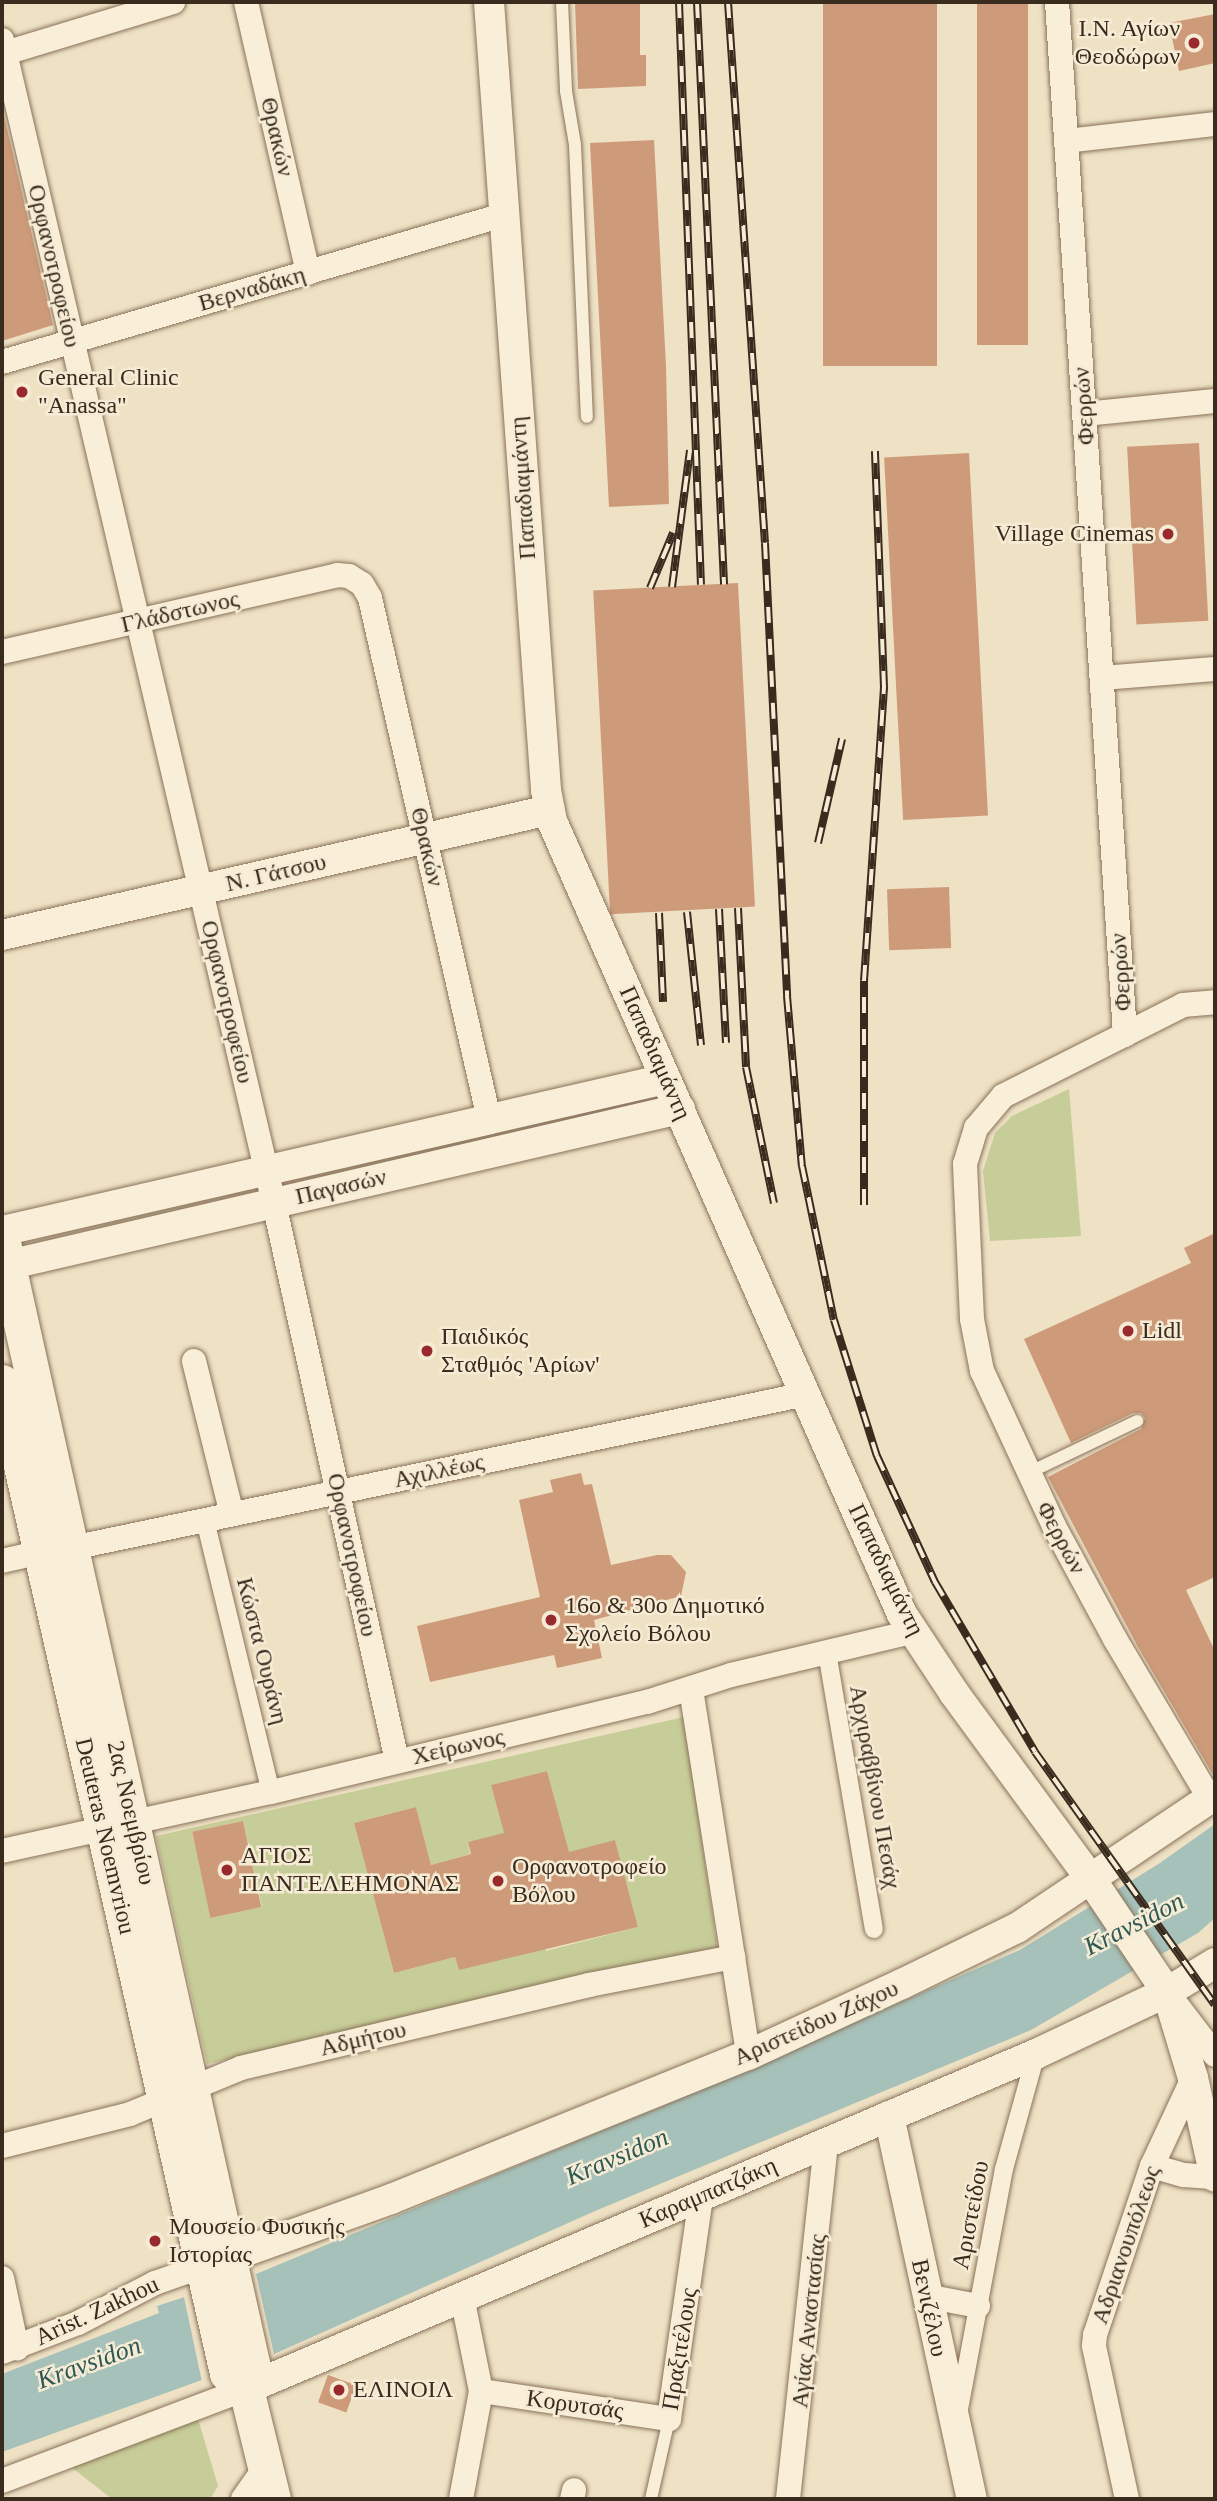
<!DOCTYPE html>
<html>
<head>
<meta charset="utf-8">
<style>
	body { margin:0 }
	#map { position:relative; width:1217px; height:2501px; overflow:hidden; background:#eee1c4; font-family:Georgia,serif }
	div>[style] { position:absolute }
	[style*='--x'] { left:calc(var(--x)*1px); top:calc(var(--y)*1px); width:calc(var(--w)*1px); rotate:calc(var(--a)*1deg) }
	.green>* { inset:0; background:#c7cd98 }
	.water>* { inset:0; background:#a6c1b9 }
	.pier>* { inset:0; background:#eee1c4 }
	.building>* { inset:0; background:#cd9b7a; transform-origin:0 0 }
	.roads { filter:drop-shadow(0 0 2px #89725a) drop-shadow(0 0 2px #89725a) }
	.service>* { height:12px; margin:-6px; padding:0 6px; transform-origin:6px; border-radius:6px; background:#f9eed7 }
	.pedestrian>* { height:18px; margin:-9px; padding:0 9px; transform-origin:9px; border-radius:9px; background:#f9eed7 }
	.minor>* { height:24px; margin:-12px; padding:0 12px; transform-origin:12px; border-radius:12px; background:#f9eed7 }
	.tertiary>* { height:30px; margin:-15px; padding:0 15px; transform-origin:15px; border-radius:15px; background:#f9eed7 }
	.secondary>* { height:35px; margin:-17.5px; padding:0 17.5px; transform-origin:17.5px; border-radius:17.5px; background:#f9eed7 }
	.rail>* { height:8px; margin-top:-4px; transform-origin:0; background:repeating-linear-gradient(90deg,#f6ebd4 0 16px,#392b1e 0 32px); box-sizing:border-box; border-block:2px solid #392b1e }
	.dots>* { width:19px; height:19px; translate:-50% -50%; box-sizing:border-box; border:4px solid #f6ebd4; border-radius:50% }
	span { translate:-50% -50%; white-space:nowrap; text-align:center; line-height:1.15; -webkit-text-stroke:5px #f6ebd4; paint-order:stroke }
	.poi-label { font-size:24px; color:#392b1e }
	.right { translate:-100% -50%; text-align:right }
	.left { translate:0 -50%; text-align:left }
	.street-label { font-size:24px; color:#392b1e }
	.water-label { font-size:26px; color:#2e5955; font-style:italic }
	.frame { position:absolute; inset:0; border:4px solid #392b1e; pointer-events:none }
</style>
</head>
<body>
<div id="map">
	<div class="green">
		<div style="clip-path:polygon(1069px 1089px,1081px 1236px,990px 1241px,983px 1171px,995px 1133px,1012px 1116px)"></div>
		<div style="clip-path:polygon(evenodd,684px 1717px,718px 1953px,598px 1974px,207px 2064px,156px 1836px,684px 1717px,547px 1771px,564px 1836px,555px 1856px,615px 1841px,638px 1927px,546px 1951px,538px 1924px,459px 1969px,455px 1957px,394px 1973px,354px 1823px,416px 1807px,431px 1865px,470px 1854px,468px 1842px,483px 1839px,507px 1844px,491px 1785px,547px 1771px,684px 1717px,243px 1821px,262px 1907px,211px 1918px,192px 1832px,243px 1821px)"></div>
		<div style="clip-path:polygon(196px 2412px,218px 2486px,210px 2499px,112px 2499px,66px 2463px)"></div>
	</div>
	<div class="water">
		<div style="clip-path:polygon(1215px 1824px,1215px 1918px,1198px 1933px,1031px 2030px,595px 2211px,274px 2354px,2px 2452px,2px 2374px,159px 2313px,157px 2306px,256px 2274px,666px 2104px,1020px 1950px,1160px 1863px)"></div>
	</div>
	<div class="pier">
		<div style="clip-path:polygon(256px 2274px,274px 2354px,202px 2382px,184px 2297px)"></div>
	</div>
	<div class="building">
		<div style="clip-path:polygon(575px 2px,640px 2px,640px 55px,646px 55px,646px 86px,578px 89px)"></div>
		<div style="left:823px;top:2px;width:114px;height:364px"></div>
		<div style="left:977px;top:2px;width:51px;height:343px"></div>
		<div style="clip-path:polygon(1215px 14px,1215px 63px,1179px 71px,1169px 23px)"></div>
		<div style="clip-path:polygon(2px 107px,53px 325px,2px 341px)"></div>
		<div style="clip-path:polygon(654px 140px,666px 366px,669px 504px,609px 507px,590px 143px)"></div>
		<div style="left:1199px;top:443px;width:178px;height:72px;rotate:87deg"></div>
		<div style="left:969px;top:453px;width:363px;height:85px;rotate:87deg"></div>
		<div style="left:738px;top:583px;width:324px;height:145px;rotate:87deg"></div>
		<div style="left:949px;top:887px;width:61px;height:62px;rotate:88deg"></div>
		<div style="clip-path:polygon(1215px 1233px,1215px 1577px,1186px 1590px,1215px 1651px,1215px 1778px,1138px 1647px,1048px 1477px,1141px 1429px,1145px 1418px,1141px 1413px,1133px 1413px,1071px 1443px,1024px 1339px,1191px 1263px,1184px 1248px)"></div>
		<div style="clip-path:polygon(581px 1473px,584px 1485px,592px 1484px,611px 1565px,657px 1555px,671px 1555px,686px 1572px,681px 1596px,594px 1620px,602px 1658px,557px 1668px,554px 1655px,430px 1682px,417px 1626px,540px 1597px,519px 1500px,553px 1492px,550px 1480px)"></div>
		<div style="clip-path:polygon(547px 1771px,569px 1852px,615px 1840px,638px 1927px,459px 1970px,455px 1957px,394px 1973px,354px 1823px,416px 1807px,431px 1865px,471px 1854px,468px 1842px,504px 1833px,491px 1785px)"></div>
		<div style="left:243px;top:1821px;width:88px;height:52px;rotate:78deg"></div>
		<div style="left:328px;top:2375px;width:30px;height:29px;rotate:20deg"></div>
	</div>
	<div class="roads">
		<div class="service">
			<div style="--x:562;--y:2;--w:89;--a:87.4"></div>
			<div style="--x:566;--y:91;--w:55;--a:80.5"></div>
			<div style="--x:575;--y:145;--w:272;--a:87.5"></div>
			<div style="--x:1028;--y:1473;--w:121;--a:-25.5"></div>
			<div style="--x:651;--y:2499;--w:82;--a:-77.3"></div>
		</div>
		<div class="pedestrian">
			<div style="--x:205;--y:1520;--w:280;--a:76.4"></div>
			<div style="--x:827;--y:1652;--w:281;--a:80.4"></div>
			<div style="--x:959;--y:2409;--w:244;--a:-79.4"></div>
			<div style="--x:1004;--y:2169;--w:119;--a:-74.5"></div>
		</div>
		<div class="minor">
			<div style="--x:246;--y:2;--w:278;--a:77.1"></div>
			<div style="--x:1057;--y:2;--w:1035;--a:86.23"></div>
			<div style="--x:2;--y:40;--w:1194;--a:76.84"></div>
			<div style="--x:274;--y:1203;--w:571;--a:77.57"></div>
			<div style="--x:2;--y:54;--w:179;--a:-16.9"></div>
			<div style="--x:1066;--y:141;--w:150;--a:-6.5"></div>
			<div style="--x:2;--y:362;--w:522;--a:-16.35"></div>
			<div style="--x:1084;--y:414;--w:132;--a:-5.7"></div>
			<div style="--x:2;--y:652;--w:344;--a:-12.9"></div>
			<div style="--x:337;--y:575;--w:12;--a:5"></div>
			<div style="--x:349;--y:576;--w:15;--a:32"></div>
			<div style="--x:362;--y:584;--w:16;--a:60"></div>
			<div style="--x:370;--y:598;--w:534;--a:77.13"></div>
			<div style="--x:1102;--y:678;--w:113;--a:-4.6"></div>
			<div style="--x:194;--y:1361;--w:158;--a:76.1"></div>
			<div style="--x:72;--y:1548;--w:750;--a:-11.85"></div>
			<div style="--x:2;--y:1561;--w:41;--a:-12.7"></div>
			<div style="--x:691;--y:1689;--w:370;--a:81.1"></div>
			<div style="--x:1210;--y:1799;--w:186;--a:-120.7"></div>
			<div style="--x:1115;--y:1639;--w:128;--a:-118.4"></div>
			<div style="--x:1054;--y:1526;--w:171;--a:-114.9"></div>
			<div style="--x:982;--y:1371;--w:53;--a:-100.9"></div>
			<div style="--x:972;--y:1319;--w:155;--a:-92.6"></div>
			<div style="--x:965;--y:1164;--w:38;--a:-73"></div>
			<div style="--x:976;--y:1128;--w:42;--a:-49.8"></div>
			<div style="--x:1003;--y:1096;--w:202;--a:-26.8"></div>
			<div style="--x:1183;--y:1005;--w:32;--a:-5"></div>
			<div style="--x:2;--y:1851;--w:275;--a:-12.4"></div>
			<div style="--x:271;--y:1792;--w:387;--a:-13.5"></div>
			<div style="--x:647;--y:1702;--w:88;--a:-17.8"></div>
			<div style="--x:731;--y:1675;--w:186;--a:-13.4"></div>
			<div style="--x:1173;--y:2000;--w:69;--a:52.6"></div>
			<div style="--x:2;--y:2146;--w:132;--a:-14"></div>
			<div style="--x:130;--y:2114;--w:120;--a:-22.5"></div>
			<div style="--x:241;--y:2068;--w:358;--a:-13.4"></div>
			<div style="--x:589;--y:1985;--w:147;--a:-11"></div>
			<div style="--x:1152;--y:2166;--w:33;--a:16"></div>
			<div style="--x:1184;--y:2175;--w:31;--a:4"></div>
			<div style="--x:2;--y:2278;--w:72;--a:77.9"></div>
			<div style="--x:926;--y:2296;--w:53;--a:10.9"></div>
			<div style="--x:2;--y:2352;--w:81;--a:-20.9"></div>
			<div style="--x:78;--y:2323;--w:87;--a:-27.5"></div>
			<div style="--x:155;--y:2283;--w:51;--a:-19.5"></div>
			<div style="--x:481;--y:2391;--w:190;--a:8.5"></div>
			<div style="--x:669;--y:2419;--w:225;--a:-81.8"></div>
			<div style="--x:2;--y:2481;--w:261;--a:-20.7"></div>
			<div style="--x:243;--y:2499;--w:39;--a:-55"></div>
			<div style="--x:461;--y:2499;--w:110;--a:-79.5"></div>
			<div style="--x:481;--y:2391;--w:96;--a:-101.4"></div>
			<div style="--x:572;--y:2499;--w:9;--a:-77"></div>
			<div style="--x:788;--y:2499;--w:357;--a:-83.9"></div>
			<div style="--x:1127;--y:2499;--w:157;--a:-102.2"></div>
			<div style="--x:1094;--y:2346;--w:11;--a:-85"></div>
			<div style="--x:1095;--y:2335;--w:178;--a:-71.4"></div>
			<div style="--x:1152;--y:2166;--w:97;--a:-65"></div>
		</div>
		<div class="tertiary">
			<div style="--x:489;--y:2;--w:790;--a:85.86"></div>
			<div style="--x:546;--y:790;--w:32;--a:79"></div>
			<div style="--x:552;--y:821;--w:867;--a:66.19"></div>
			<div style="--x:902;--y:1614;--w:95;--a:56.6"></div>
			<div style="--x:954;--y:1693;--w:230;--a:53.7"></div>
			<div style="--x:1090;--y:1878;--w:138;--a:56"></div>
			<div style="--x:1167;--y:1992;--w:90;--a:73.2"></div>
			<div style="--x:1193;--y:2078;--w:101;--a:77.5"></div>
			<div style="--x:2;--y:935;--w:561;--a:-12.87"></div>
			<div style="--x:2;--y:1231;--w:680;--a:-12.91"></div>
			<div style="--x:8;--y:1265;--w:690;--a:-13.07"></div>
			<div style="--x:889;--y:2116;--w:392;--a:77.8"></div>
			<div style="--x:207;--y:2265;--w:195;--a:-19.7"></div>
			<div style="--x:391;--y:2199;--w:385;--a:-22"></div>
			<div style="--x:748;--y:2055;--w:170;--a:-24.8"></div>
			<div style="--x:902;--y:1984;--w:128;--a:-26"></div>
			<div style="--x:1017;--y:1928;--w:239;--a:-33.9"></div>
			<div style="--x:246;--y:2389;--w:858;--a:-22.98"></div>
			<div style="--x:1036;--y:2054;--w:145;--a:-25.3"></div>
			<div style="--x:1167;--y:1992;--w:56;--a:-31.1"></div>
		</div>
		<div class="secondary">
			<div style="--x:2;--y:1238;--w:1152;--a:77.47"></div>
			<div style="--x:252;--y:2363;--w:27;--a:103"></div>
			<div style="--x:246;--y:2389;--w:113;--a:76.2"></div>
			<div style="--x:2;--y:1382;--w:1016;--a:77.21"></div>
			<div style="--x:227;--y:2373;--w:25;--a:40"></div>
		</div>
	</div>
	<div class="rail">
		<div style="--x:679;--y:2;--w:583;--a:87.84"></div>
		<div style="--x:697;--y:2;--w:583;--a:87.34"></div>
		<div style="--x:728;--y:2;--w:542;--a:86.09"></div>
		<div style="--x:765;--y:543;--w:454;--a:87.2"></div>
		<div style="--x:787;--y:996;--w:171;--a:85"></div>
		<div style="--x:802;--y:1166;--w:157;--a:78.3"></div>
		<div style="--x:834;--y:1320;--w:143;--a:72.5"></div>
		<div style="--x:877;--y:1456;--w:139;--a:65.3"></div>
		<div style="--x:935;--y:1582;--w:197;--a:59.5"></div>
		<div style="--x:1035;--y:1752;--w:310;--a:54.6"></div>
		<div style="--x:672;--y:587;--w:138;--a:-82.5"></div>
		<div style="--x:650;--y:588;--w:60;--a:-67.3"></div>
		<div style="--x:818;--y:843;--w:107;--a:-77"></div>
		<div style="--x:738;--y:908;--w:159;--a:87.1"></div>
		<div style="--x:746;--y:1067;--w:139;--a:78.4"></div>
		<div style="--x:719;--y:909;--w:134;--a:87"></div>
		<div style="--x:687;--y:912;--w:134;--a:84"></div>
		<div style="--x:659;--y:913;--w:89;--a:87.4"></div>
		<div style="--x:864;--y:1205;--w:224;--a:-90"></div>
		<div style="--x:864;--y:981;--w:295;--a:-86.1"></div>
		<div style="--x:884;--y:687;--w:236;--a:-92.2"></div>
	</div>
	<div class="dots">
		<div style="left:1194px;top:43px;background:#982a2d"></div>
		<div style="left:22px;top:392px;background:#982a2d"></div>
		<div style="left:1168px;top:534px;background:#982a2d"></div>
		<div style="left:1128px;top:1331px;background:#982a2d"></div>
		<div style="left:427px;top:1351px;background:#982a2d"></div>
		<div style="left:551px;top:1620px;background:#982a2d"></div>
		<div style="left:227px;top:1870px;background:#982a2d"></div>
		<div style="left:498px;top:1881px;background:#982a2d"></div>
		<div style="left:155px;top:2241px;background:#982a2d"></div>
		<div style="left:339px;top:2390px;background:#982a2d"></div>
	</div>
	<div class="poi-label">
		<span class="right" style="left:1180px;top:43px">Ι.Ν. Αγίων<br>Θεοδώρων</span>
		<span class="left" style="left:38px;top:392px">General Clinic<br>"Anassa"</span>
		<span class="right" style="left:1154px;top:534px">Village Cinemas</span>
		<span class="left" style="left:1142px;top:1331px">Lidl</span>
		<span class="left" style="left:441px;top:1351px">Παιδικός<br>Σταθμός 'Αρίων'</span>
		<span class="left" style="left:565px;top:1620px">16ο &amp; 30ο Δημοτικό<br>Σχολείο Βόλου</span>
		<span class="left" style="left:241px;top:1870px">ΑΓΙΟΣ<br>ΠΑΝΤΕΛΕΗΜΟΝΑΣ</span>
		<span class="left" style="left:512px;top:1881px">Ορφανοτροφείο<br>Βόλου</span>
		<span class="left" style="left:169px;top:2241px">Μουσείο Φυσικής<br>Ιστορίας</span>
		<span class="left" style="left:353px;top:2390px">ΕΛΙΝΟΙΛ</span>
	</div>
	<div class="street-label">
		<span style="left:277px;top:137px;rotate:77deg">Θρακών</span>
		<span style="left:54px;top:266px;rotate:77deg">Ορφανοτροφείου</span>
		<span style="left:252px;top:289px;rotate:-16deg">Βερναδάκη</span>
		<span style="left:1084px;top:406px;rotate:-94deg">Φερρών</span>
		<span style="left:523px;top:488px;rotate:-94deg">Παπαδιαμάντη</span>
		<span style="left:180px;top:612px;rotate:-13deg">Γλάδστωνος</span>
		<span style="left:427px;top:847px;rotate:77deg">Θρακών</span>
		<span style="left:276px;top:873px;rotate:-13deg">Ν. Γάτσου</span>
		<span style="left:1121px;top:972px;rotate:-94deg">Φερρών</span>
		<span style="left:227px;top:1002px;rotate:77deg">Ορφανοτροφείου</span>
		<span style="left:655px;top:1053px;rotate:66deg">Παπαδιαμάντη</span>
		<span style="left:341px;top:1187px;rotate:-13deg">Παγασών</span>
		<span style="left:439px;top:1471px;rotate:-12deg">Αχιλλέως</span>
		<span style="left:1061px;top:1538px;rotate:62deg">Φερρών</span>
		<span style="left:352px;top:1555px;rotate:78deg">Ορφανοτροφείου</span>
		<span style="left:886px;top:1570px;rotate:64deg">Παπαδιαμάντη</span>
		<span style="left:262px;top:1651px;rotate:76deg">Κώστα Ουράνη</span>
		<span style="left:458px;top:1747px;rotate:-13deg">Χείρωνος</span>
		<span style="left:875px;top:1787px;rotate:80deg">Αρχιραββίνου Πεσάχ</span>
		<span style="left:131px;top:1813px;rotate:77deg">2ας Νοεμβρίου</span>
		<span style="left:105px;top:1836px;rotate:77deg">Deuteras Noemvriou</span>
		<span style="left:816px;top:2023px;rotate:-24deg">Αριστείδου Ζάχου</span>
		<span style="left:363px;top:2039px;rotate:-13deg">Αδμήτου</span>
		<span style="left:708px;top:2193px;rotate:-23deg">Καραμπατζάκη</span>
		<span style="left:971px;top:2215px;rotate:-79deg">Αριστείδου</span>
		<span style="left:1126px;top:2245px;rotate:-71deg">Αδριανουπόλεως</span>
		<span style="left:929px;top:2308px;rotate:78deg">Βενιζέλου</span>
		<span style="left:97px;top:2311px;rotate:-25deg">Arist. Zakhou</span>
		<span style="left:809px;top:2321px;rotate:-84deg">Αγίας Αναστασίας</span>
		<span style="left:680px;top:2349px;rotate:-81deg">Πραξιτέλους</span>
		<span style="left:575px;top:2405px;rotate:8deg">Κορυτσάς</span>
	</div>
	<div class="water-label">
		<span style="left:1134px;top:1924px;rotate:-27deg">Kravsidon</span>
		<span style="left:617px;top:2157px;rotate:-23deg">Kravsidon</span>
		<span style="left:89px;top:2363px;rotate:-20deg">Kravsidon</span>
	</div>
	<div class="frame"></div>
</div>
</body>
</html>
